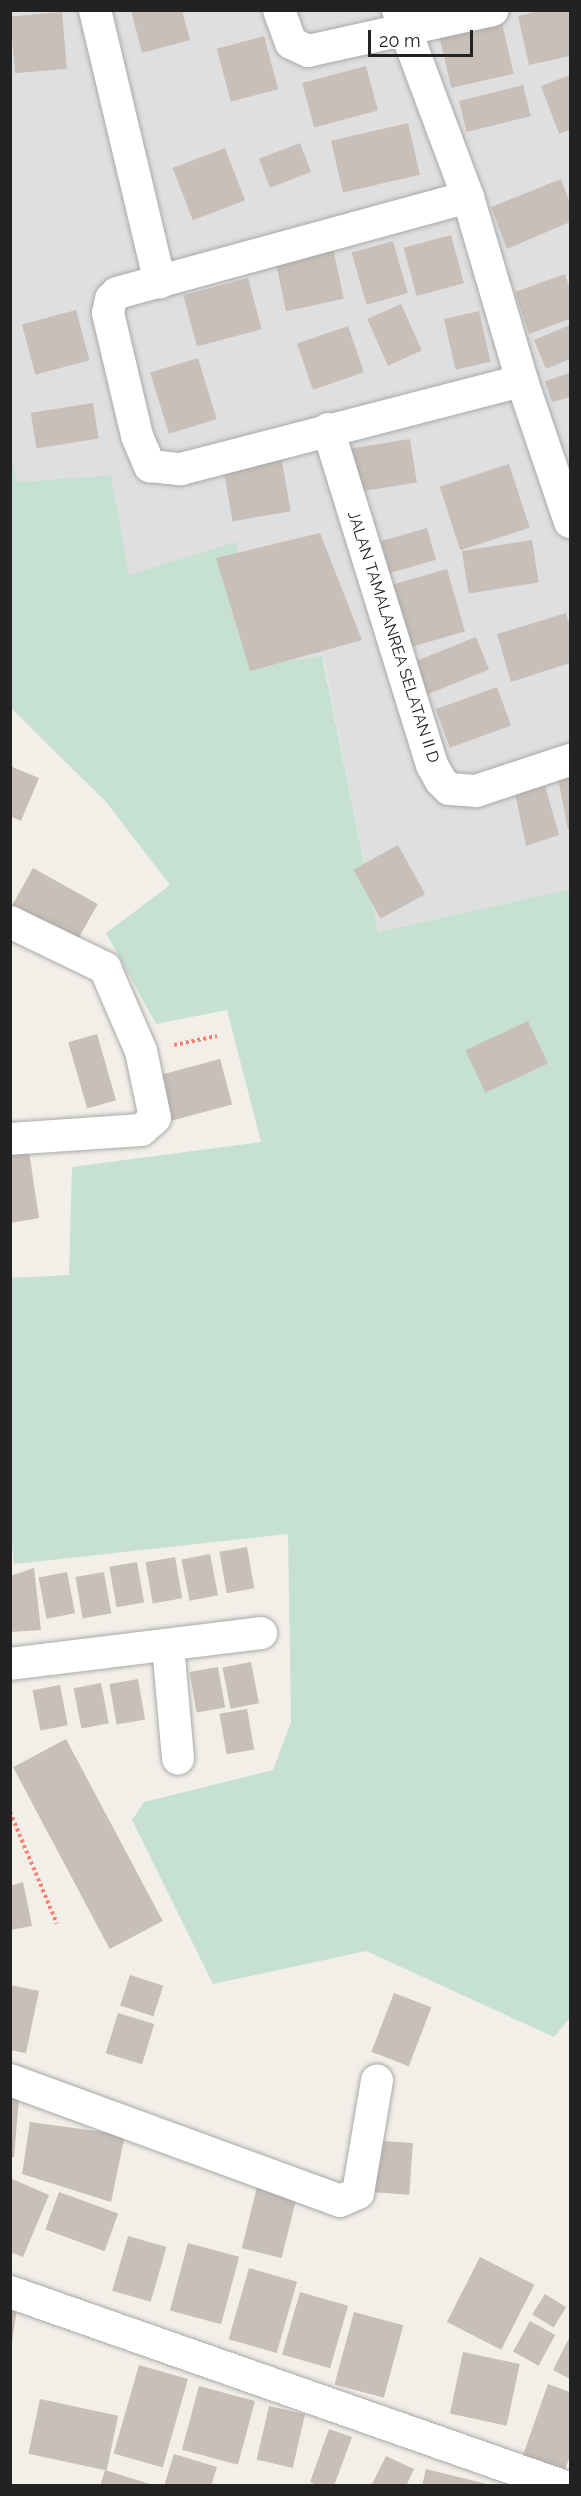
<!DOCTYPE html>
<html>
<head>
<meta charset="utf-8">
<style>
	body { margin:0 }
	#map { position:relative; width:581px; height:2496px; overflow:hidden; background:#f2efe9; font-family:Raleway,sans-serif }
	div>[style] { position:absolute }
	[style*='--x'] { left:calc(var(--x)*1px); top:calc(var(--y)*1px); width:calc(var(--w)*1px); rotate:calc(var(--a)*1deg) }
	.residential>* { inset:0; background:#e0dfdf }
	.wetland>* { inset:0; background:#c6e0d4 }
	.building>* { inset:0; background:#c7bfb8; transform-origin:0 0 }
	.path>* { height:4px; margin-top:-2px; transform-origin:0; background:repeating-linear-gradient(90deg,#fa8072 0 3px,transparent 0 6px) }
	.roads { filter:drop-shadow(0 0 2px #a9a9a9) drop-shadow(0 0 2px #a9a9a9) }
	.street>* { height:32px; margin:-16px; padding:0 16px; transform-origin:16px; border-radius:16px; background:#fff }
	span { translate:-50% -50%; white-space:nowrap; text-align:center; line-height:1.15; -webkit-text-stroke:4.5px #fff; paint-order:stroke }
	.street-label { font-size:16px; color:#222 }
	.frame { position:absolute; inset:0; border:12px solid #222; pointer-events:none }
	.scale { position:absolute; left:368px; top:30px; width:105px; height:27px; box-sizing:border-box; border:3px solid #222; border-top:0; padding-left:8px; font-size:18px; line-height:21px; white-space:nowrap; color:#222; -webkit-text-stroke:4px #fff; paint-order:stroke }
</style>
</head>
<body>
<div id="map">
	<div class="residential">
		<div style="clip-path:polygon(10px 11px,570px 11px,570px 889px,378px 932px,323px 657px,261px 665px,129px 575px,111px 475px,18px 482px,10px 450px)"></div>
	</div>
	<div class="wetland">
		<div style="clip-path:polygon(10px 450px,18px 482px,111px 475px,129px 575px,236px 542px,261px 665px,322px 656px,378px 932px,570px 889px,570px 2018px,554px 2037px,366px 1951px,213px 1984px,132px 1820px,144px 1802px,273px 1770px,291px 1722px,288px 1534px,14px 1564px,10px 1521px,11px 1278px,69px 1275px,72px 1167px,261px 1142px,227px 1010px,156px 1024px,106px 933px,170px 885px,107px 803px,11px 708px)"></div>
	</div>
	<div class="building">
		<div style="clip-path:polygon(131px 10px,182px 10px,190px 40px,142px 53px)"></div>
		<div style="clip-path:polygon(543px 10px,570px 10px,570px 56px,529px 65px,518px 16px)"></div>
		<div style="left:62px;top:12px;width:57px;height:52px;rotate:85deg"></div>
		<div style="left:502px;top:23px;width:52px;height:64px;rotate:77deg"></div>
		<div style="left:264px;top:36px;width:55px;height:49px;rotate:75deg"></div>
		<div style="left:366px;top:66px;width:46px;height:66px;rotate:75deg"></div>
		<div style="clip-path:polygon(570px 75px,570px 129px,559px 134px,541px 86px)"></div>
		<div style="left:523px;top:85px;width:32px;height:66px;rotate:76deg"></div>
		<div style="left:408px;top:123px;width:53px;height:79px;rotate:77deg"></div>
		<div style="left:300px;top:143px;width:31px;height:44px;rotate:69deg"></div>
		<div style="left:225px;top:148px;width:56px;height:56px;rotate:69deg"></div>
		<div style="clip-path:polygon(561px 179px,570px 203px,570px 222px,507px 249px,491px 207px)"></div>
		<div style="left:451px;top:235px;width:50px;height:49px;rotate:75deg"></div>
		<div style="left:393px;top:241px;width:54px;height:43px;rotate:74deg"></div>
		<div style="left:333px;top:248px;width:52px;height:59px;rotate:78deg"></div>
		<div style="clip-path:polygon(565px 274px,570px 289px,570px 319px,529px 334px,515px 292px)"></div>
		<div style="left:248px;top:278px;width:53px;height:67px;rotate:75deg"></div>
		<div style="left:401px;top:304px;width:51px;height:37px;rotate:66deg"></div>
		<div style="left:76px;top:310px;width:52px;height:56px;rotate:75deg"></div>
		<div style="left:479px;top:311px;width:52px;height:36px;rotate:77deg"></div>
		<div style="clip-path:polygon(570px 325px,570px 359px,546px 369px,534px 340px)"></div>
		<div style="left:348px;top:326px;width:49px;height:54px;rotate:71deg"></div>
		<div style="left:198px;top:358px;width:64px;height:50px;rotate:73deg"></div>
		<div style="clip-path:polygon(570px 373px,570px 397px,552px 402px,545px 381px)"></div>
		<div style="left:93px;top:403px;width:36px;height:63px;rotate:81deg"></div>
		<div style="left:410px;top:439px;width:44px;height:67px;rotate:81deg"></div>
		<div style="left:281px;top:456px;width:56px;height:59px;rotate:80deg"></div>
		<div style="left:509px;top:464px;width:67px;height:73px;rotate:72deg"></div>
		<div style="left:427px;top:528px;width:33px;height:48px;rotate:74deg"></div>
		<div style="clip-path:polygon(320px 533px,362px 640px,250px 671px,216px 558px)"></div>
		<div style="left:532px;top:540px;width:43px;height:71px;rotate:81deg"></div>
		<div style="left:447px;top:569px;width:65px;height:57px;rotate:74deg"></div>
		<div style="clip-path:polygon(566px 613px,570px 627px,570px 663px,511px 682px,497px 634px)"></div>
		<div style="left:476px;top:637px;width:35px;height:69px;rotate:68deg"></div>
		<div style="left:497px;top:687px;width:41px;height:65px;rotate:70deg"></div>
		<div style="clip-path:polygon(10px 766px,39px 778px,21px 821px,10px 816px)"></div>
		<div style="clip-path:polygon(570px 775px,570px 829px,568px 830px,558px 778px)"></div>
		<div style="clip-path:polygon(545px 786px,559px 835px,526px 846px,515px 793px)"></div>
		<div style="left:398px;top:845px;width:56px;height:51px;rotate:61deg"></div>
		<div style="left:33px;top:868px;width:74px;height:42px;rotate:29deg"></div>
		<div style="left:528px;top:1021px;width:47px;height:69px;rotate:65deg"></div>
		<div style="left:97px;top:1034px;width:69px;height:30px;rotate:74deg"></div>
		<div style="left:220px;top:1059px;width:47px;height:65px;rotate:75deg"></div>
		<div style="clip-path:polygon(28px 1145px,39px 1218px,10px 1223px,10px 1147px)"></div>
		<div style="left:247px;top:1547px;width:42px;height:28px;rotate:80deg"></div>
		<div style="left:210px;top:1554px;width:42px;height:29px;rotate:79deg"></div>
		<div style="left:175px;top:1557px;width:42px;height:30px;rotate:80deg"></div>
		<div style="left:137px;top:1562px;width:41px;height:28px;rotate:80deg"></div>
		<div style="clip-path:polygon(34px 1568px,41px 1630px,10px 1632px,10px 1576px)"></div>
		<div style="left:67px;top:1572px;width:42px;height:29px;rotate:79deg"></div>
		<div style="left:104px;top:1572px;width:42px;height:29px;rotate:80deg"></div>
		<div style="left:251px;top:1662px;width:42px;height:29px;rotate:79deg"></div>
		<div style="left:218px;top:1667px;width:41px;height:29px;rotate:80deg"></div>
		<div style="left:138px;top:1679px;width:41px;height:29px;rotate:80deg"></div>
		<div style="left:101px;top:1683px;width:41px;height:28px;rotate:79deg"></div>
		<div style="left:60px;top:1685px;width:41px;height:28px;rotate:79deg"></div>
		<div style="left:247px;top:1709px;width:41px;height:28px;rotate:80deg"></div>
		<div style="left:66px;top:1739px;width:206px;height:60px;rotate:62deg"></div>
		<div style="clip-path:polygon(23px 1882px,32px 1926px,10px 1930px,10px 1886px)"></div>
		<div style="left:130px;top:1975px;width:35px;height:32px;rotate:18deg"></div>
		<div style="clip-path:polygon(10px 1985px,39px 1991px,26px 2053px,10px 2050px)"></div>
		<div style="left:394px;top:1993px;width:40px;height:63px;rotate:21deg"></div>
		<div style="left:118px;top:2013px;width:38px;height:42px;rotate:17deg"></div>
		<div style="clip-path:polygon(10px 2087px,20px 2087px,14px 2157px,10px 2157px)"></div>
		<div style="clip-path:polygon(30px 2122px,125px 2135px,111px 2202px,22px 2174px)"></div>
		<div style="left:371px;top:2140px;width:42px;height:52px;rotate:4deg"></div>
		<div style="clip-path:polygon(10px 2178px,49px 2195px,23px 2257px,10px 2252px)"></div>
		<div style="left:257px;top:2187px;width:41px;height:63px;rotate:14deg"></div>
		<div style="left:59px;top:2192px;width:63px;height:40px;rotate:20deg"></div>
		<div style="left:128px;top:2236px;width:40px;height:57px;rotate:16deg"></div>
		<div style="left:188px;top:2243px;width:53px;height:70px;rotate:15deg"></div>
		<div style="left:480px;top:2257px;width:61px;height:73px;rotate:27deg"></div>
		<div style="left:249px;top:2268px;width:50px;height:74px;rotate:16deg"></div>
		<div style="left:300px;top:2292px;width:50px;height:65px;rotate:16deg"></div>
		<div style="left:545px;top:2294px;width:25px;height:24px;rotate:32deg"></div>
		<div style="clip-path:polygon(10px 2300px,18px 2301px,12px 2342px,10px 2342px)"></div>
		<div style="left:354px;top:2312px;width:51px;height:75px;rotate:15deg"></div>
		<div style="left:530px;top:2321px;width:29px;height:35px;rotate:29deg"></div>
		<div style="clip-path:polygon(570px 2336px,570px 2379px,553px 2370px)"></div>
		<div style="left:463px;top:2352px;width:58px;height:63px;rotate:12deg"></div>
		<div style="left:139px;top:2365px;width:51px;height:92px;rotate:16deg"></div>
		<div style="clip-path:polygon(548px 2384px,570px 2392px,570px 2456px,565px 2470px,523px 2455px)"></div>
		<div style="left:199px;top:2386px;width:58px;height:66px;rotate:15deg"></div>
		<div style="left:40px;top:2399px;width:80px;height:56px;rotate:12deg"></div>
		<div style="left:269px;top:2406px;width:37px;height:55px;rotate:13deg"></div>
		<div style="clip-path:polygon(329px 2429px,352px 2437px,334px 2486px,319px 2486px,310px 2482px)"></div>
		<div style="clip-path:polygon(174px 2454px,217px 2467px,211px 2486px,164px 2486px)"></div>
		<div style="clip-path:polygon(386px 2456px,414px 2469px,406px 2486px,371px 2486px)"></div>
		<div style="clip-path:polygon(426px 2469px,487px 2484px,487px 2486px,422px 2486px)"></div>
		<div style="clip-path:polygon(105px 2470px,153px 2485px,153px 2486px,100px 2486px)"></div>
	</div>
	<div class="path">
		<div style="--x:174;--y:1045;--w:44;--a:-11.8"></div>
		<div style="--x:10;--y:1812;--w:121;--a:67.2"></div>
	</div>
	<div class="roads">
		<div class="street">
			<div style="--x:95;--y:10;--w:280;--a:76.6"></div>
			<div style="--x:279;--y:10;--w:35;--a:70"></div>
			<div style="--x:291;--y:43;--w:19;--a:25"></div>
			<div style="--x:308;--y:51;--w:189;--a:-12.5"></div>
			<div style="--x:398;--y:10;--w:200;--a:69.5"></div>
			<div style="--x:468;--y:197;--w:192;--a:73.6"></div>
			<div style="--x:522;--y:381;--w:149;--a:71.2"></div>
			<div style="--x:468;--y:197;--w:364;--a:164.7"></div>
			<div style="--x:117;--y:293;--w:8;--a:135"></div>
			<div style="--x:111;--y:299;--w:14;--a:102"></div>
			<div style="--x:108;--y:313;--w:126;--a:76.7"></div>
			<div style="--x:137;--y:436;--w:33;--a:67"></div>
			<div style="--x:150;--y:466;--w:31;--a:6"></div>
			<div style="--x:181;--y:469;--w:352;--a:-14.5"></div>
			<div style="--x:328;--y:429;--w:352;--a:72.8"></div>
			<div style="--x:432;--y:765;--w:18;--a:61"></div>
			<div style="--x:441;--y:781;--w:11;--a:45"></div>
			<div style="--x:449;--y:789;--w:27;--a:4"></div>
			<div style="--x:476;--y:791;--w:99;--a:-18.3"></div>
			<div style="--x:10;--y:922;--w:106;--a:25.8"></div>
			<div style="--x:105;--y:968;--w:90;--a:66.6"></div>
			<div style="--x:141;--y:1051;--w:68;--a:78.2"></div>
			<div style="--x:155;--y:1118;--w:18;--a:139"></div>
			<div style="--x:141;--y:1130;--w:131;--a:176.1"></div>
			<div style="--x:168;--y:1646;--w:113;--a:84.9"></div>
			<div style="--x:10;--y:1664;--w:253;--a:-7"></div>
			<div style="--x:10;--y:2080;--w:351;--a:20.1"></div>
			<div style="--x:340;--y:2201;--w:20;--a:-24"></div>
			<div style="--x:358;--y:2193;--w:114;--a:-80.4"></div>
			<div style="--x:10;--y:2292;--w:586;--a:19.33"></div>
		</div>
	</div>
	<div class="street-label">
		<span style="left:393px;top:637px;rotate:72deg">JALAN TAMALANREA SELATAN II D</span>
	</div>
	<div class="frame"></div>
	<div class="scale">20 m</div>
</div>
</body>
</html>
